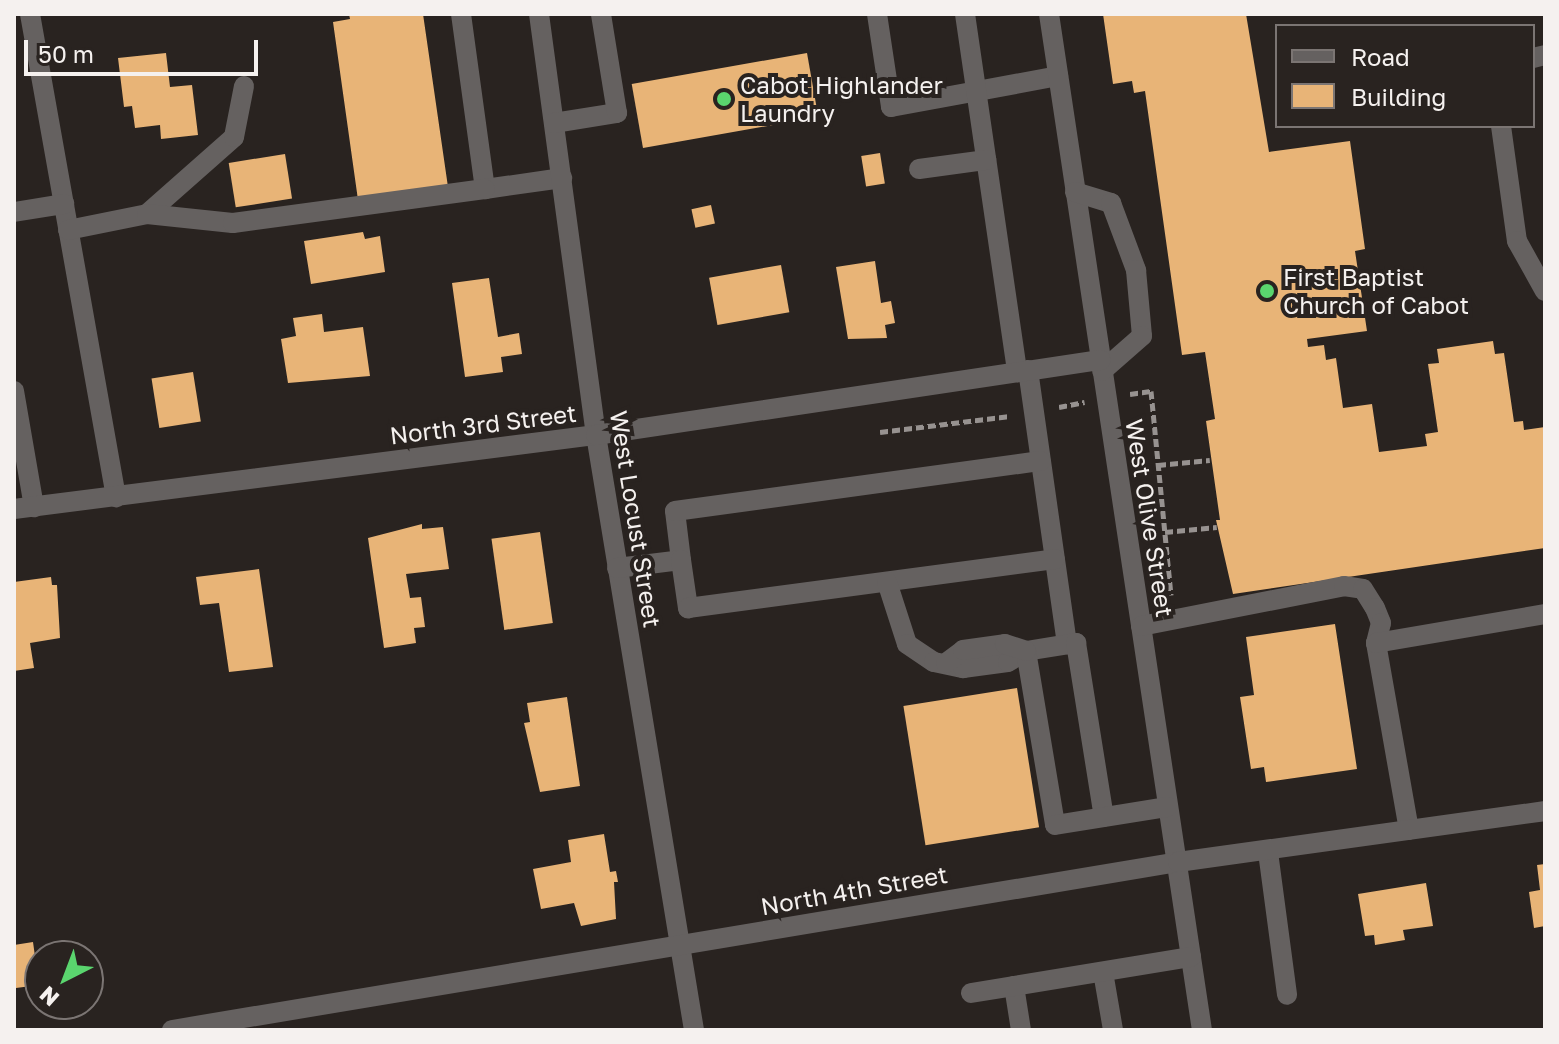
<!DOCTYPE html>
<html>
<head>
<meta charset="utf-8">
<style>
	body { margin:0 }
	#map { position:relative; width:1559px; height:1044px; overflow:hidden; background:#292320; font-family:"Golos Text",sans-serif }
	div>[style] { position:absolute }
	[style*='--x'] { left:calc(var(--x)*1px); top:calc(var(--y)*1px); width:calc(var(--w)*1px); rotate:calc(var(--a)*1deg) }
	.building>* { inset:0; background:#e8b477; transform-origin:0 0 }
	.path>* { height:5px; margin-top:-2.5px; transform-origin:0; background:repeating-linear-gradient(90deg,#979290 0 8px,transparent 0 12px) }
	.minor>* { height:20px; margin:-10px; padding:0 10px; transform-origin:10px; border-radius:10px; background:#656160 }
	.dots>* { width:22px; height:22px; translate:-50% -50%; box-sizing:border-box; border:4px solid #292320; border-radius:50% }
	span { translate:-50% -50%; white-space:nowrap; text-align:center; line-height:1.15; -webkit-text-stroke:8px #292320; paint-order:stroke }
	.poi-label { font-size:24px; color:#f5f1ef }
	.left { translate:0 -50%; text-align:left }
	.street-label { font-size:24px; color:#f5f1ef }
	.frame { position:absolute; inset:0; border:16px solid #f5f1ef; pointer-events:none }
	.legend { position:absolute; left:1275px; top:24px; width:260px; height:104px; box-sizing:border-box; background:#292320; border:2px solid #7b7573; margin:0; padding:10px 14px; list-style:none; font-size:24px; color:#f5f1ef }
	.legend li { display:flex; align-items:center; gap:16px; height:40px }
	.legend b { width:40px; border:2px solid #7b7573 }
	.north { position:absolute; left:24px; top:940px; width:80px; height:80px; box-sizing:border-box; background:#292320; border:2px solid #7b7573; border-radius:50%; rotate:222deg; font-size:22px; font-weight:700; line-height:32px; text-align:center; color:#f5f1ef }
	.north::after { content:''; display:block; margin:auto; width:28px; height:36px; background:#5ad56e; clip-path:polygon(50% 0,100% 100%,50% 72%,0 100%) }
	.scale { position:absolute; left:24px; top:40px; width:234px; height:36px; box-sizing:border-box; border:4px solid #f5f1ef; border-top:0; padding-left:10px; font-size:24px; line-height:28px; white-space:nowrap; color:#f5f1ef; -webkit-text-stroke:6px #292320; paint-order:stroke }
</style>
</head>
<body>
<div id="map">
	<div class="building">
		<div style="clip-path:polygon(349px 14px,423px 14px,448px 187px,358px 200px,333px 22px,350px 19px)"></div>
		<div style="clip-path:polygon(1103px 14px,1246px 14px,1269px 152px,1350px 141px,1365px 249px,1355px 251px,1367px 331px,1307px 339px,1308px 347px,1324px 345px,1326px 360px,1336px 358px,1343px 408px,1372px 404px,1379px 452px,1427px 446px,1425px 434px,1438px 432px,1428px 364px,1439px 363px,1437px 349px,1493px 341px,1495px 354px,1504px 353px,1514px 422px,1523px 421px,1524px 430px,1545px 427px,1545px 548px,1233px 594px,1216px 520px,1220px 520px,1206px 421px,1215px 419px,1205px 352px,1182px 355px,1145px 91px,1134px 93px,1132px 81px,1113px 84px)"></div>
		<div style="clip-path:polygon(166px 53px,170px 87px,192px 85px,198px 135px,161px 139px,160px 125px,135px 128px,132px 106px,124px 107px,118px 58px)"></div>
		<div style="left:807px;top:53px;width:65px;height:178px;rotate:80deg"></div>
		<div style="left:880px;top:153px;width:31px;height:19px;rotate:81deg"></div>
		<div style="left:285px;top:154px;width:45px;height:57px;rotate:81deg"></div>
		<div style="left:711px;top:205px;width:19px;height:20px;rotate:78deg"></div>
		<div style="clip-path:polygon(363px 232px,365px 239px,380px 236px,385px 272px,311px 284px,304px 241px)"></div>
		<div style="clip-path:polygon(875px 261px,881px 303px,891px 301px,895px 323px,885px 325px,887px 338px,848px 339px,836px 267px)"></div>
		<div style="left:781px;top:265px;width:48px;height:73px;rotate:80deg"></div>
		<div style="clip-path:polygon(489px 278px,498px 337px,519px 333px,522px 354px,501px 357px,503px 372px,465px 377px,452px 283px)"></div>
		<div style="clip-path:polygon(322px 314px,324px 332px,363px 327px,370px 376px,288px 383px,281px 339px,296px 336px,293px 318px)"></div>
		<div style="left:193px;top:372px;width:50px;height:42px;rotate:81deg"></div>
		<div style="clip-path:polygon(422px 524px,422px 529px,443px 527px,449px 569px,406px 574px,410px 598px,421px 597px,425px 627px,414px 628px,416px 643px,384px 648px,368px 538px)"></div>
		<div style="left:540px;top:532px;width:92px;height:49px;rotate:82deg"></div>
		<div style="clip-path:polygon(259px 569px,273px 667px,229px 672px,219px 603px,200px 605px,196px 577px)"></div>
		<div style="clip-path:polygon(51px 577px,52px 585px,57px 585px,60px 638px,30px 643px,34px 668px,14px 671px,14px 582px)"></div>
		<div style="clip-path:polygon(1335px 624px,1357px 769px,1266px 782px,1264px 767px,1251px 769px,1240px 697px,1254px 695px,1246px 637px)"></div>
		<div style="left:1017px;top:688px;width:141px;height:115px;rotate:81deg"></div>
		<div style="clip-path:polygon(567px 697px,580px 786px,540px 792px,524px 723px,530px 722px,527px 703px)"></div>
		<div style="clip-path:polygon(604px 834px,610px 872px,616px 871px,618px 882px,614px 882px,616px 919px,581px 926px,574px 903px,541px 909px,533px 869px,571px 862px,568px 840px)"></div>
		<div style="clip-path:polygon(1545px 864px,1545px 926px,1534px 928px,1529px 892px,1540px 890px,1537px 865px)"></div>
		<div style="clip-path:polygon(1426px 883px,1433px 926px,1403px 930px,1405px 940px,1375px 945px,1374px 935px,1365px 936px,1358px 894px)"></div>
		<div style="clip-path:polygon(33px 942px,39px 985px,16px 988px,14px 997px,14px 945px)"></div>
	</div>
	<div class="path">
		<div style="--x:1130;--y:394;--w:21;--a:-8"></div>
		<div style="--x:1151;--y:391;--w:205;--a:84.4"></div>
		<div style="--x:1059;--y:407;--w:26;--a:-11"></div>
		<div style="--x:880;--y:432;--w:131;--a:-7"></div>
		<div style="--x:1158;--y:465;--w:52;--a:-5.5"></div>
		<div style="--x:1165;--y:532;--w:52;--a:-5.5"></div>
	</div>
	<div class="minor">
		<div style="--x:30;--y:14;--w:491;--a:79.9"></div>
		<div style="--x:461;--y:14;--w:177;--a:82.2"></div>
		<div style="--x:485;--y:189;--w:78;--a:-8.1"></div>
		<div style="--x:539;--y:14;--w:425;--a:82.3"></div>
		<div style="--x:596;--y:435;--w:603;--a:80.65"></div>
		<div style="--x:877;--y:14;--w:94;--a:81.4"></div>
		<div style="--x:891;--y:107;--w:170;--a:-10.5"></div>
		<div style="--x:965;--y:14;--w:362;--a:81.7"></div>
		<div style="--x:1049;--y:14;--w:1027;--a:81.44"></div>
		<div style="--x:1533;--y:58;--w:12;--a:-14"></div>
		<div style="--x:554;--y:123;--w:64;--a:-9"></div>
		<div style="--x:617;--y:113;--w:100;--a:-99.2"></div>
		<div style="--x:1501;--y:126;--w:116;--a:82.1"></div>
		<div style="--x:1517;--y:241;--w:57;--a:60.8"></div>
		<div style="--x:919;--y:169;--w:68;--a:-7.7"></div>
		<div style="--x:1075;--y:192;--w:38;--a:17"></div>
		<div style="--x:1111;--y:203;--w:72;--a:69.5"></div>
		<div style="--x:1136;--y:270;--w:66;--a:84.8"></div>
		<div style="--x:1142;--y:336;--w:53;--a:138.8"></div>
		<div style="--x:14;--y:212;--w:51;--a:-9.1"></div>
		<div style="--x:147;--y:214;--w:116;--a:-41.5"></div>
		<div style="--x:234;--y:137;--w:52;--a:-78.9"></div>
		<div style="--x:68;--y:230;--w:81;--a:-11.4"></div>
		<div style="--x:147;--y:214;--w:86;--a:6"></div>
		<div style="--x:233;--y:223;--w:254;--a:-7.7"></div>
		<div style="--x:1028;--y:370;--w:277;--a:81.9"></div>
		<div style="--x:14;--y:391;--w:118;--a:80.2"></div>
		<div style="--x:14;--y:509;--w:587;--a:-7.25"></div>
		<div style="--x:596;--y:435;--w:510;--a:-8.46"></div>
		<div style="--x:681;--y:560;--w:49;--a:-97"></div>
		<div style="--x:675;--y:511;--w:369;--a:-7.8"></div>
		<div style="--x:617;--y:568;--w:64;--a:-7.1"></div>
		<div style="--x:681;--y:560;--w:49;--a:81.7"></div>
		<div style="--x:688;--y:608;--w:370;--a:-7.6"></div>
		<div style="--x:887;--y:582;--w:65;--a:72.1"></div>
		<div style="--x:907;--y:644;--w:32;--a:34"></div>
		<div style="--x:934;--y:662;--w:30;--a:12"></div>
		<div style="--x:963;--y:668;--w:45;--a:-7.6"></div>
		<div style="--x:1008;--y:662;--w:21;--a:-31"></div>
		<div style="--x:1026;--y:651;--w:51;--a:-9.1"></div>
		<div style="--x:1076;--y:643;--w:176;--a:80.9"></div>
		<div style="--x:1141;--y:626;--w:207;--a:-11.1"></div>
		<div style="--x:1344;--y:586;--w:19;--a:9"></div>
		<div style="--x:1363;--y:589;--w:22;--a:58"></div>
		<div style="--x:1375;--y:608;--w:16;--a:68"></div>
		<div style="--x:1381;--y:623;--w:21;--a:104"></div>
		<div style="--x:1026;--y:651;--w:176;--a:80.5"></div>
		<div style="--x:1055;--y:825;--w:114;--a:-9.1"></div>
		<div style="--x:946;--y:663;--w:21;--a:-37"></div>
		<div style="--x:963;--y:650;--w:42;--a:-8.1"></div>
		<div style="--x:1005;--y:644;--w:22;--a:18"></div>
		<div style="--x:1409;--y:830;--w:190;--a:-100"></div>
		<div style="--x:1376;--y:643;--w:171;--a:-9.7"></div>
		<div style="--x:1268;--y:852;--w:144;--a:82.4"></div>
		<div style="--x:1103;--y:972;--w:59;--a:80.2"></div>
		<div style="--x:1014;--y:986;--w:45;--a:81"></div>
		<div style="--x:971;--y:993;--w:223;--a:-9.3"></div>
		<div style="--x:172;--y:1030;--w:1020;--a:-9.48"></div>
		<div style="--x:1178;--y:862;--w:371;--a:-7.9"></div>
	</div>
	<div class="dots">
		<div style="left:724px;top:99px;background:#5ad56e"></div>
		<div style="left:1267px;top:291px;background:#5ad56e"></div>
	</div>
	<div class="poi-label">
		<span class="left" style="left:740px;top:99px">Cabot Highlander<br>Laundry</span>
		<span class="left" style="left:1283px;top:291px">First Baptist<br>Church of Cabot</span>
	</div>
	<div class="street-label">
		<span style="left:483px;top:424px;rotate:-7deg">North 3rd Street</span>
		<span style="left:1150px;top:518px;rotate:81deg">West Olive Street</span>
		<span style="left:636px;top:519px;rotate:81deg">West Locust Street</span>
		<span style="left:854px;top:890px;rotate:-10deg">North 4th Street</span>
	</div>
	<div class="frame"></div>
	<ul class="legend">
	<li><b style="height:10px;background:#656160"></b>Road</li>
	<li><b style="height:22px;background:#e8b477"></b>Building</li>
	</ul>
	<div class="north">N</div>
	<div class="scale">50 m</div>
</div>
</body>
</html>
